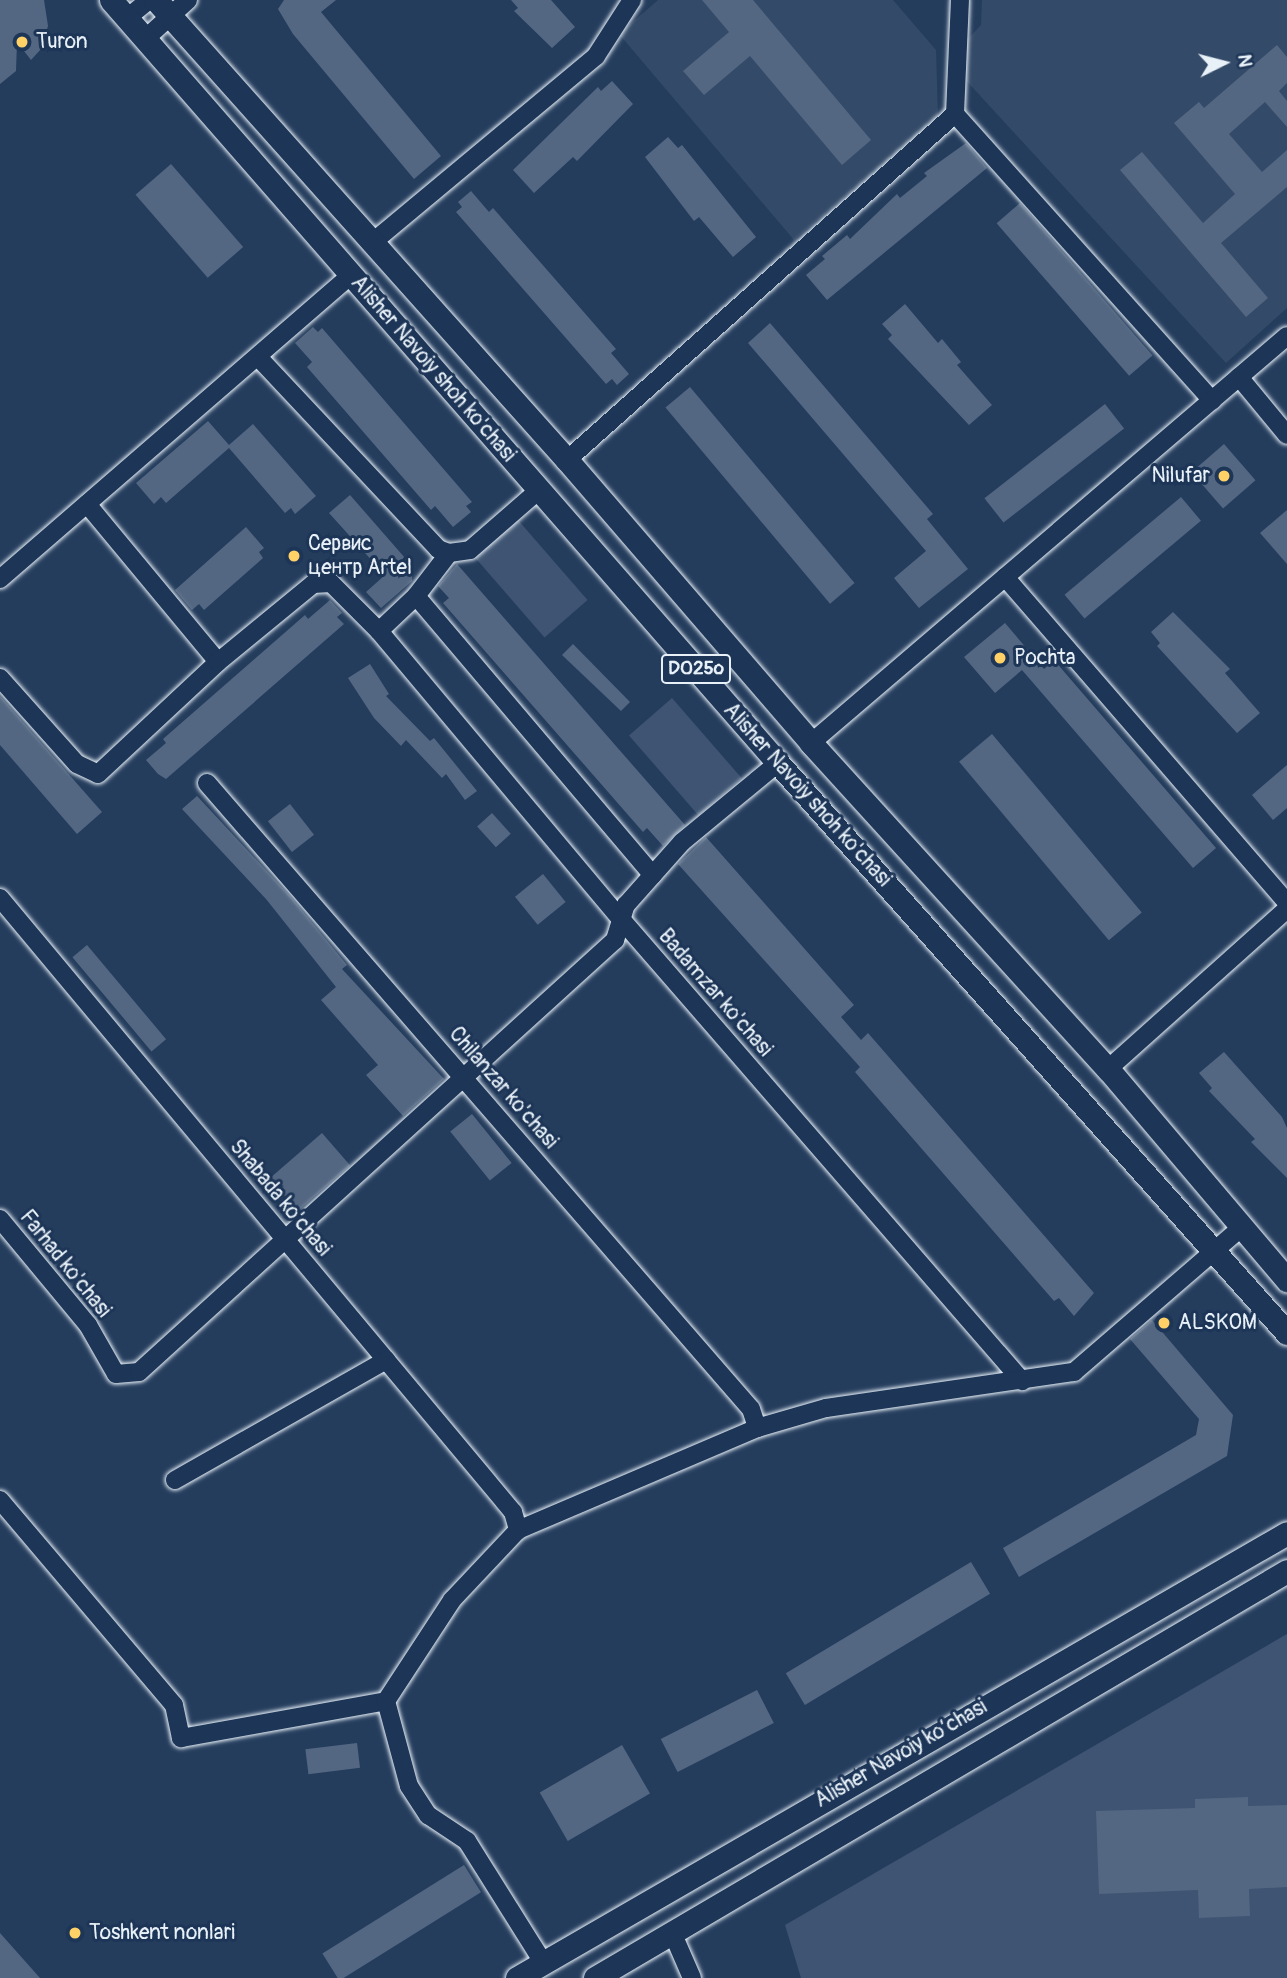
<!DOCTYPE html>
<html>
<head>
<meta charset="utf-8">
<style>
	body { margin:0 }
	#map { position:relative; width:1287px; height:1978px; overflow:hidden; background:#253d5d; font-family:Pangolin,sans-serif }
	div>[style] { position:absolute }
	[style*='--x'] { left:calc(var(--x)*1px); top:calc(var(--y)*1px); width:calc(var(--w)*1px); rotate:calc(var(--a)*1deg) }
	.built>* { inset:0; background:#334a68 }
	.green>* { inset:0; background:#3e5472; transform-origin:0 0 }
	.building>* { inset:0; background:#536782; transform-origin:0 0 }
	.roads { filter:drop-shadow(0 0 2px #e8f1f8) drop-shadow(0 0 2px #e8f1f8) }
	.minor>* { height:18px; margin:-9px; padding:0 9px; transform-origin:9px; border-radius:9px; background:#1d3557 }
	.major>* { height:23px; margin:-11.5px; padding:0 11.5px; transform-origin:11.5px; border-radius:11.5px; background:#1d3557 }
	.dots>* { width:19px; height:19px; translate:-50% -50%; box-sizing:border-box; border:4px solid #1d3557; border-radius:50% }
	span { translate:-50% -50%; white-space:nowrap; text-align:center; line-height:1.15; -webkit-text-stroke:6px #1d3557; paint-order:stroke }
	.shield-label span { padding:2px 5px; background:#1d3557; border:2px solid; border-radius:5px; -webkit-text-stroke-width:0 }
	.shield-label { font-size:19px; color:#e8f1f8; font-weight:700 }
	.poi-label { font-size:21px; color:#e8f1f8 }
	.left { translate:0 -50%; text-align:left }
	.right { translate:-100% -50%; text-align:right }
	.street-label { font-size:21px; color:#e8f1f8 }
	.north { position:absolute; left:1189px; top:28px; width:70px; height:70px; -webkit-text-stroke:5px #1d3557; paint-order:stroke; rotate:84deg; font-size:19px; font-weight:700; line-height:28px; text-align:center; color:#e8f1f8 }
	.north::after { content:''; display:block; margin:auto; width:24px; height:32px; background:#e8f1f8; clip-path:polygon(50% 0,100% 100%,50% 72%,0 100%) }
</style>
</head>
<body>
<div id="map">
	<div class="built">
		<div style="clip-path:polygon(658px 0,893px 0,936px 50px,938px 117px,794px 240px,619px 34px)"></div>
		<div style="clip-path:polygon(982px 0,1287px 0,1287px 308px,1226px 363px,962px 76px,964px 43px,981px 25px)"></div>
	</div>
	<div class="green">
		<div style="left:518px;top:520px;width:106px;height:57px;rotate:49deg"></div>
		<div style="left:672px;top:698px;width:106px;height:57px;rotate:49deg"></div>
		<div style="clip-path:polygon(1287px 1634px,1287px 1978px,801px 1978px,785px 1925px)"></div>
	</div>
	<div class="building">
		<div style="clip-path:polygon(0 0,44px 0,48px 26px,41px 49px,31px 60px,17px 42px,16px 71px,0 84px)"></div>
		<div style="clip-path:polygon(284px 0,336px 0,321px 12px,441px 156px,414px 179px,293px 34px,278px 9px)"></div>
		<div style="clip-path:polygon(511px 0,551px 0,575px 27px,552px 48px,514px 11px,518px 8px)"></div>
		<div style="clip-path:polygon(702px 0,753px 0,871px 140px,842px 165px,750px 56px,704px 95px,683px 71px,729px 32px)"></div>
		<div style="clip-path:polygon(1277px 45px,1287px 57px,1287px 83px,1279px 91px,1287px 101px,1287px 127px,1265px 102px,1229px 134px,1262px 172px,1287px 150px,1287px 187px,1221px 243px,1268px 298px,1246px 317px,1120px 170px,1142px 152px,1203px 223px,1235px 194px,1174px 123px,1199px 102px,1204px 108px)"></div>
		<div style="clip-path:polygon(612px 81px,633px 104px,577px 161px,573px 157px,534px 193px,513px 170px,598px 87px,601px 91px)"></div>
		<div style="clip-path:polygon(668px 137px,678px 148px,682px 145px,756px 237px,733px 257px,699px 217px,694px 221px,645px 157px)"></div>
		<div style="clip-path:polygon(966px 143px,987px 168px,827px 300px,806px 275px,825px 259px,822px 256px,847px 235px,850px 239px,897px 194px,900px 198px,927px 176px,924px 173px)"></div>
		<div style="left:171px;top:164px;width:110px;height:47px;rotate:49deg"></div>
		<div style="clip-path:polygon(471px 191px,489px 212px,493px 208px,616px 349px,611px 353px,629px 374px,617px 385px,612px 379px,606px 384px,456px 212px,462px 207px,458px 202px)"></div>
		<div style="left:1020px;top:203px;width:202px;height:31px;rotate:49deg"></div>
		<div style="clip-path:polygon(905px 304px,938px 343px,942px 339px,961px 362px,957px 365px,992px 405px,969px 425px,888px 339px,892px 335px,882px 324px)"></div>
		<div style="clip-path:polygon(770px 323px,933px 514px,927px 519px,968px 569px,919px 608px,894px 578px,926px 551px,748px 343px)"></div>
		<div style="clip-path:polygon(313px 327px,318px 332px,322px 328px,472px 502px,466px 506px,471px 512px,453px 527px,435px 506px,431px 510px,307px 367px,312px 362px,295px 343px)"></div>
		<div style="left:690px;top:387px;width:256px;height:32px;rotate:50deg"></div>
		<div style="left:1105px;top:404px;width:31px;height:153px;rotate:52deg"></div>
		<div style="clip-path:polygon(208px 421px,229px 445px,253px 424px,316px 496px,295px 514px,291px 508px,285px 513px,229px 448px,166px 503px,161px 497px,154px 504px,136px 483px)"></div>
		<div style="left:1224px;top:444px;width:48px;height:43px;rotate:49deg"></div>
		<div style="clip-path:polygon(350px 495px,412px 566px,412px 581px,381px 608px,366px 592px,385px 575px,329px 513px)"></div>
		<div style="left:1181px;top:497px;width:31px;height:152px;rotate:50deg"></div>
		<div style="clip-path:polygon(1287px 510px,1287px 564px,1260px 533px)"></div>
		<div style="clip-path:polygon(246px 527px,264px 548px,259px 552px,263px 558px,204px 610px,199px 604px,192px 610px,175px 590px)"></div>
		<div style="clip-path:polygon(457px 564px,685px 825px,663px 846px,647px 828px,643px 832px,443px 603px,449px 598px,438px 586px)"></div>
		<div style="clip-path:polygon(330px 600px,342px 613px,337px 617px,344px 624px,166px 779px,158px 774px,146px 760px,166px 743px,163px 739px,305px 615px,308px 619px)"></div>
		<div style="clip-path:polygon(1173px 612px,1230px 669px,1225px 673px,1260px 713px,1237px 733px,1157px 646px,1160px 643px,1151px 632px)"></div>
		<div style="clip-path:polygon(1005px 623px,1044px 669px,1054px 660px,1216px 848px,1193px 868px,1022px 670px,995px 693px,964px 657px)"></div>
		<div style="clip-path:polygon(573px 644px,630px 702px,621px 711px,562px 655px)"></div>
		<div style="clip-path:polygon(370px 664px,389px 694px,386px 696px,430px 741px,434px 738px,477px 791px,465px 800px,446px 774px,442px 778px,406px 740px,401px 746px,374px 718px,348px 678px)"></div>
		<div style="clip-path:polygon(0 696px,102px 812px,77px 834px,0 745px)"></div>
		<div style="left:992px;top:734px;width:233px;height:43px;rotate:50deg"></div>
		<div style="clip-path:polygon(1287px 765px,1287px 808px,1273px 820px,1252px 795px)"></div>
		<div style="clip-path:polygon(197px 796px,290px 896px,347px 965px,342px 969px,444px 1079px,403px 1116px,366px 1075px,378px 1065px,321px 1000px,336px 987px,266px 899px,182px 809px)"></div>
		<div style="left:290px;top:804px;width:39px;height:28px;rotate:52deg"></div>
		<div style="left:492px;top:813px;width:28px;height:20px;rotate:48deg"></div>
		<div style="clip-path:polygon(706px 837px,854px 1005px,841px 1017px,861px 1040px,868px 1033px,1094px 1293px,1074px 1316px,1059px 1298px,1054px 1301px,855px 1072px,860px 1067px,678px 864px)"></div>
		<div style="left:543px;top:874px;width:36px;height:36px;rotate:51deg"></div>
		<div style="left:87px;top:945px;width:123px;height:19px;rotate:50deg"></div>
		<div style="clip-path:polygon(1224px 1052px,1282px 1117px,1287px 1128px,1287px 1178px,1251px 1142px,1255px 1139px,1209px 1091px,1212px 1088px,1199px 1073px)"></div>
		<div style="left:472px;top:1114px;width:63px;height:28px;rotate:51deg"></div>
		<div style="left:322px;top:1133px;width:43px;height:76px;rotate:49deg"></div>
		<div style="clip-path:polygon(1152px 1320px,1233px 1415px,1227px 1456px,1019px 1577px,1003px 1548px,1196px 1435px,1199px 1419px,1130px 1339px)"></div>
		<div style="left:971px;top:1562px;width:37px;height:216px;rotate:59deg"></div>
		<div style="left:757px;top:1690px;width:37px;height:108px;rotate:63deg"></div>
		<div style="left:357px;top:1743px;width:25px;height:52px;rotate:83deg"></div>
		<div style="left:622px;top:1745px;width:56px;height:95px;rotate:60deg"></div>
		<div style="clip-path:polygon(1248px 1797px,1248px 1806px,1287px 1805px,1287px 1887px,1249px 1889px,1250px 1916px,1199px 1918px,1198px 1890px,1099px 1894px,1096px 1811px,1195px 1808px,1195px 1799px)"></div>
		<div style="left:464px;top:1865px;width:32px;height:167px;rotate:58deg"></div>
		<div style="clip-path:polygon(0 1933px,40px 1978px,0 1978px)"></div>
	</div>
	<div class="roads">
		<div class="minor">
			<div style="--x:127;--y:18;--w:28;--a:-39"></div>
			<div style="--x:145;--y:39;--w:58;--a:-42.2"></div>
			<div style="--x:955;--y:114;--w:385;--a:48.1"></div>
			<div style="--x:373;--y:242;--w:290;--a:-39.8"></div>
			<div style="--x:596;--y:56;--w:67;--a:-57.3"></div>
			<div style="--x:258;--y:357;--w:263;--a:46.8"></div>
			<div style="--x:438;--y:549;--w:12;--a:20"></div>
			<div style="--x:449;--y:553;--w:21;--a:-8"></div>
			<div style="--x:470;--y:550;--w:91;--a:-41"></div>
			<div style="--x:1239;--y:377;--w:75;--a:50.4"></div>
			<div style="--x:567;--y:460;--w:520;--a:-41.73"></div>
			<div style="--x:955;--y:114;--w:114;--a:-87.5"></div>
			<div style="--x:87;--y:504;--w:205;--a:50.3"></div>
			<div style="--x:1005;--y:577;--w:431;--a:49.1"></div>
			<div style="--x:0;--y:579;--w:464;--a:-40.9"></div>
			<div style="--x:416;--y:596;--w:366;--a:49.7"></div>
			<div style="--x:379;--y:631;--w:51;--a:-43.4"></div>
			<div style="--x:416;--y:596;--w:54;--a:-52.5"></div>
			<div style="--x:0;--y:678;--w:115;--a:48.2"></div>
			<div style="--x:77;--y:764;--w:23;--a:25"></div>
			<div style="--x:98;--y:774;--w:164;--a:-43"></div>
			<div style="--x:218;--y:662;--w:123;--a:-39.4"></div>
			<div style="--x:313;--y:584;--w:18;--a:-3"></div>
			<div style="--x:331;--y:583;--w:68;--a:45"></div>
			<div style="--x:379;--y:631;--w:376;--a:50"></div>
			<div style="--x:621;--y:919;--w:612;--a:49.04"></div>
			<div style="--x:811;--y:743;--w:626;--a:-40.53"></div>
			<div style="--x:207;--y:783;--w:829;--a:49.01"></div>
			<div style="--x:751;--y:1409;--w:20;--a:72"></div>
			<div style="--x:0;--y:898;--w:800;--a:50.12"></div>
			<div style="--x:513;--y:1512;--w:19;--a:74"></div>
			<div style="--x:1108;--y:1069;--w:240;--a:-41.8"></div>
			<div style="--x:0;--y:1219;--w:138;--a:50.3"></div>
			<div style="--x:88;--y:1325;--w:56;--a:60.3"></div>
			<div style="--x:116;--y:1374;--w:23;--a:-5"></div>
			<div style="--x:139;--y:1372;--w:643;--a:-42.23"></div>
			<div style="--x:615;--y:940;--w:37;--a:-73"></div>
			<div style="--x:626;--y:905;--w:84;--a:-48.4"></div>
			<div style="--x:682;--y:842;--w:124;--a:-39.5"></div>
			<div style="--x:175;--y:1480;--w:243;--a:-29.6"></div>
			<div style="--x:0;--y:1500;--w:269;--a:49.7"></div>
			<div style="--x:174;--y:1705;--w:34;--a:78"></div>
			<div style="--x:181;--y:1738;--w:208;--a:-10.2"></div>
			<div style="--x:386;--y:1701;--w:121;--a:-56.8"></div>
			<div style="--x:452;--y:1600;--w:96;--a:-46.7"></div>
			<div style="--x:518;--y:1530;--w:260;--a:-23.1"></div>
			<div style="--x:757;--y:1428;--w:72;--a:-16.2"></div>
			<div style="--x:826;--y:1408;--w:251;--a:-8.3"></div>
			<div style="--x:1074;--y:1372;--w:222;--a:-40.8"></div>
			<div style="--x:386;--y:1701;--w:88;--a:74.9"></div>
			<div style="--x:409;--y:1786;--w:35;--a:57"></div>
			<div style="--x:428;--y:1815;--w:47;--a:33.7"></div>
			<div style="--x:467;--y:1841;--w:143;--a:57.9"></div>
			<div style="--x:672;--y:1932;--w:50;--a:66.5"></div>
		</div>
		<div class="major">
			<div style="--x:111;--y:0;--w:1013;--a:48.84"></div>
			<div style="--x:778;--y:763;--w:764;--a:48.24"></div>
			<div style="--x:156;--y:0;--w:617;--a:48.22"></div>
			<div style="--x:567;--y:460;--w:374;--a:49.2"></div>
			<div style="--x:811;--y:743;--w:441;--a:47.7"></div>
			<div style="--x:1108;--y:1069;--w:277;--a:49.7"></div>
			<div style="--x:517;--y:1978;--w:889;--a:-30.02"></div>
			<div style="--x:595;--y:1978;--w:803;--a:-30.46"></div>
		</div>
	</div>
	<div class="dots">
		<div style="left:22px;top:42px;background:#ffd166"></div>
		<div style="left:1224px;top:476px;background:#ffd166"></div>
		<div style="left:294px;top:556px;background:#ffd166"></div>
		<div style="left:1000px;top:658px;background:#ffd166"></div>
		<div style="left:1164px;top:1323px;background:#ffd166"></div>
		<div style="left:75px;top:1933px;background:#ffd166"></div>
	</div>
	<div class="shield-label">
		<span style="left:696px;top:669px">D025o</span>
	</div>
	<div class="poi-label">
		<span class="left" style="left:36px;top:42px">Turon</span>
		<span class="right" style="left:1210px;top:476px">Nilufar</span>
		<span class="left" style="left:308px;top:556px">Сервис<br>центр Artel</span>
		<span class="left" style="left:1014px;top:658px">Pochta</span>
		<span class="left" style="left:1178px;top:1323px">ALSKOM</span>
		<span class="left" style="left:89px;top:1933px">Toshkent nonlari</span>
	</div>
	<div class="street-label">
		<span style="left:433px;top:369px;rotate:49deg">Alisher Navoiy shoh ko'chasi</span>
		<span style="left:807px;top:795px;rotate:48deg">Alisher Navoiy shoh ko'chasi</span>
		<span style="left:715px;top:993px;rotate:49deg">Badamzar ko'chasi</span>
		<span style="left:503px;top:1088px;rotate:49deg">Chilanzar ko'chasi</span>
		<span style="left:280px;top:1198px;rotate:50deg">Shabada ko'chasi</span>
		<span style="left:65px;top:1264px;rotate:51deg">Farhad ko'chasi</span>
		<span style="left:901px;top:1754px;rotate:-30deg">Alisher Navoiy ko’chasi</span>
	</div>
	<div class="north">N</div>
</div>
</body>
</html>
